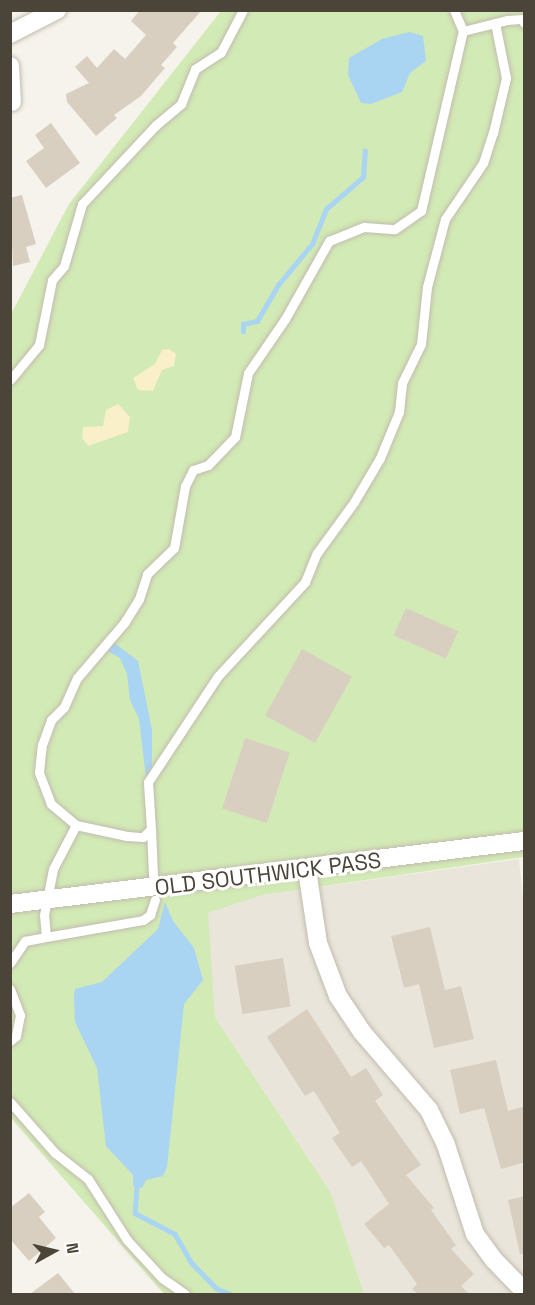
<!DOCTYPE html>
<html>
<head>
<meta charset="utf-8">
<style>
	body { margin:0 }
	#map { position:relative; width:535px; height:1305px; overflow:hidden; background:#f6f3ec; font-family:"Space Grotesk",sans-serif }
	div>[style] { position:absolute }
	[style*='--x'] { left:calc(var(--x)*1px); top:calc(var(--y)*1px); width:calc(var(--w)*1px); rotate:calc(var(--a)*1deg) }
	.residential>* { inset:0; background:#eae5da }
	.green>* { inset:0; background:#d2eab5 }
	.sand>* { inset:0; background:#f9efc9 }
	.water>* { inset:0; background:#a9d4f2 }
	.stream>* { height:4.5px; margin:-2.25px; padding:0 2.25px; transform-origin:2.25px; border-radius:2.25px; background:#a9d4f2 }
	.building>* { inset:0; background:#d8cfc1; transform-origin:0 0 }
	.roads { filter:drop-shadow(0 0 2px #c2bbae) drop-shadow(0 0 2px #c2bbae) }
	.service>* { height:9px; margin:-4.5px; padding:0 4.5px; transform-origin:4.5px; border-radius:4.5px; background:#fff }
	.minor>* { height:18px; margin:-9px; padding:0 9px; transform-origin:9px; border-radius:9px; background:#fff }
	span { translate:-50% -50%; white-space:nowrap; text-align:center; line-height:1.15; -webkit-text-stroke:6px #fff; paint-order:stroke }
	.street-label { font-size:22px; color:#4b4439 }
	.frame { position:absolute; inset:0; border:12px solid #4b4439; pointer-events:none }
	.north { position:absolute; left:24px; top:1221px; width:60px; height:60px; -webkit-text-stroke:4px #fff; paint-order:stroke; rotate:82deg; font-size:16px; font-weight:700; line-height:24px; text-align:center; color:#4b4439 }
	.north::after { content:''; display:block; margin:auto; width:21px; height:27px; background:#4b4439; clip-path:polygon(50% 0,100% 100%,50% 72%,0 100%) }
</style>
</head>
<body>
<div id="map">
	<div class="residential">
		<div style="clip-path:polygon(519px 859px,524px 909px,524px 1294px,364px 1294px,331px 1193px,215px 1017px,207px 913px,263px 895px)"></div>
	</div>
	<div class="green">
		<div style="clip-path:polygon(221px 11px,524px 11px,524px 857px,263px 895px,208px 913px,215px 1017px,331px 1193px,364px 1294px,164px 1294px,11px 1118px,10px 316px,69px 204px)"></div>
	</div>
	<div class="sand">
		<div style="clip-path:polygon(169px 349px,176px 354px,174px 366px,162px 370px,153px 391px,138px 390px,133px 378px,155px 364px,162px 350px)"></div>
		<div style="clip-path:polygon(118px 404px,130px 417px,128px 432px,88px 446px,82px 438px,83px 427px,103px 426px,106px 410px)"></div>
	</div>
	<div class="water">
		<div style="clip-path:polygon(409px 32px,423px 36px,426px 61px,410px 73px,402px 92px,371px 104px,361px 103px,348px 75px,349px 58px,382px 39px)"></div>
		<div style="clip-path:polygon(112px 641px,138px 661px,152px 730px,152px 767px,146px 777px,139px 719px,130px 700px,127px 674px,120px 658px,104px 649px)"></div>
		<div style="clip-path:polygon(165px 902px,173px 921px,194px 948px,203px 980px,184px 1004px,167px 1167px,163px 1176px,146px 1180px,142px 1188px,133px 1186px,133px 1175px,106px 1146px,97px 1068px,75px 1022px,74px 997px,75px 989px,102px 982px,158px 929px)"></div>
	</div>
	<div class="stream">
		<div style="--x:243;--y:332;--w:8;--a:-90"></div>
		<div style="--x:243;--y:324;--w:14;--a:-12"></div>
		<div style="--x:257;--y:321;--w:42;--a:-59.7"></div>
		<div style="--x:278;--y:285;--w:53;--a:-50.3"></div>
		<div style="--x:312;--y:244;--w:38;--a:-68"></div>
		<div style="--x:326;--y:209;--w:49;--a:-40.9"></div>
		<div style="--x:363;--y:177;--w:26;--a:-86"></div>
		<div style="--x:137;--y:1187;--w:26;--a:94"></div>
		<div style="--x:135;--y:1213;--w:45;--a:27.7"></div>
		<div style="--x:175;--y:1234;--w:34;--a:60"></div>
		<div style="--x:192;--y:1263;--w:35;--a:46"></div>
		<div style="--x:216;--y:1288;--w:15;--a:23"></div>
	</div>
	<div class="building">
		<div style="clip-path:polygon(140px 10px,202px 10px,173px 43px,177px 47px,161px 65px,165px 68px,141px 96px,114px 115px,117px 118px,96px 136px,67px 102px,66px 94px,89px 83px,75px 67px,87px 56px,97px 68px,114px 49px,125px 59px,146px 35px,131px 21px)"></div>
		<div style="clip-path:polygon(51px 123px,80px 163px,46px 188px,26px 161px,44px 148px,35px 135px)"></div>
		<div style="clip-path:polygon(22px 195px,36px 244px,26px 247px,30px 262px,13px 266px,10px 198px)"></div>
		<div style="left:406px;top:608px;width:57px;height:30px;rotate:24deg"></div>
		<div style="left:302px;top:649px;width:57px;height:76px;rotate:29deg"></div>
		<div style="left:245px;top:738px;width:47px;height:74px;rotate:18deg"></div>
		<div style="clip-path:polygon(430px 927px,445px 990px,461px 986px,474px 1039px,434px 1048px,419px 984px,404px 988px,391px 936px)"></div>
		<div style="left:283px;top:958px;width:49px;height:49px;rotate:81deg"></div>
		<div style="clip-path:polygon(307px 1009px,351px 1077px,366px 1068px,383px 1095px,375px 1101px,421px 1165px,406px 1175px,434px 1208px,431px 1210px,456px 1245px,451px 1249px,474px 1274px,461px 1286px,469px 1294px,418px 1294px,412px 1289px,417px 1284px,389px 1245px,384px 1248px,364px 1224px,389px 1204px,361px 1161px,352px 1167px,332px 1138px,340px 1133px,314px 1091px,305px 1096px,267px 1037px)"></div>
		<div style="clip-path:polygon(496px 1060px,508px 1111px,525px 1106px,525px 1162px,501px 1169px,484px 1108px,460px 1114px,450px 1070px)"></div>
		<div style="clip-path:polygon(29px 1193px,45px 1212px,39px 1217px,56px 1238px,29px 1261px,10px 1239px,10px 1208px)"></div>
		<div style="clip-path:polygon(525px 1196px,525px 1253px,520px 1254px,508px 1200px)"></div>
		<div style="clip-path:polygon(58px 1273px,75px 1294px,30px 1294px)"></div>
	</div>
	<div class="roads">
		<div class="service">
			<div style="--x:454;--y:10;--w:23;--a:67"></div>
			<div style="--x:10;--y:380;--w:45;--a:-50.4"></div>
			<div style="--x:39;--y:345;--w:66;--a:-78.7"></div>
			<div style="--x:52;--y:280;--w:18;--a:-49"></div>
			<div style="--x:64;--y:266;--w:65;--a:-73.8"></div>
			<div style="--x:82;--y:204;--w:108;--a:-46.9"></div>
			<div style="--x:156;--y:125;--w:33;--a:-40"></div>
			<div style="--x:181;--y:104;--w:38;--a:-68"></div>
			<div style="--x:195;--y:69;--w:31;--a:-33"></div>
			<div style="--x:221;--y:52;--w:47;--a:-62.4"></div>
			<div style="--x:76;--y:825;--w:52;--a:12.2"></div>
			<div style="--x:127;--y:836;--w:16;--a:4"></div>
			<div style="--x:143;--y:837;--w:11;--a:-45"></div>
			<div style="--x:151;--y:829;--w:47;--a:-93.7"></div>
			<div style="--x:148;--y:782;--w:127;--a:-56.6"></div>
			<div style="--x:218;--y:676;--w:128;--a:-47.2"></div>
			<div style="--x:305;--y:582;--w:31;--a:-68"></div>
			<div style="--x:317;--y:553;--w:63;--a:-54"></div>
			<div style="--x:354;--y:502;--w:51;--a:-59.4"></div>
			<div style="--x:380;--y:458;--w:50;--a:-67.6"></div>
			<div style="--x:399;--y:412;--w:29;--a:-84"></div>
			<div style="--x:402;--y:383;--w:43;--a:-64"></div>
			<div style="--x:421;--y:344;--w:57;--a:-84"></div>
			<div style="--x:427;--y:287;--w:70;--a:-75.2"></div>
			<div style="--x:445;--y:219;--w:68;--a:-55.8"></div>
			<div style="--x:483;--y:163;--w:32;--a:-72"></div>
			<div style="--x:493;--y:133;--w:57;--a:-76.7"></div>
			<div style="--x:506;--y:78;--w:56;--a:-101.3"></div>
			<div style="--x:151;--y:829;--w:46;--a:87.5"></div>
			<div style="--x:46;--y:937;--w:98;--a:-9.9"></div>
			<div style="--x:143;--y:920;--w:9;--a:-36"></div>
			<div style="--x:150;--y:915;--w:16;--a:-72"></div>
			<div style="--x:10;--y:963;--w:27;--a:-56"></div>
			<div style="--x:25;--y:941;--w:21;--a:-11"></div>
			<div style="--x:46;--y:937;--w:22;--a:-95"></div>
			<div style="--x:44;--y:915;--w:47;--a:-78.9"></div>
			<div style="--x:53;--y:869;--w:50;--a:-62.4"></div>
			<div style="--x:76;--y:825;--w:33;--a:-140"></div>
			<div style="--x:51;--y:804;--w:34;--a:-111"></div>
			<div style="--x:39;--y:772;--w:27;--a:-84"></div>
			<div style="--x:42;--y:745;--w:27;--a:-70"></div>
			<div style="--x:51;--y:720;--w:18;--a:-45"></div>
			<div style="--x:64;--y:707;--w:32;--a:-66"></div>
			<div style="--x:77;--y:678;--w:72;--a:-49.5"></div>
			<div style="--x:124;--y:623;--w:28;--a:-58"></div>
			<div style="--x:139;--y:599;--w:26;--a:-72"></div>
			<div style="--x:147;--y:574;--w:37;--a:-44"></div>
			<div style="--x:174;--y:548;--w:63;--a:-79.9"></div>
			<div style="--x:185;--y:486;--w:18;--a:-63"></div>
			<div style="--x:193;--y:470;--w:16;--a:-18"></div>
			<div style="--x:208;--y:465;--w:39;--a:-46"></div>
			<div style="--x:235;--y:437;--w:65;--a:-78.5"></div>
			<div style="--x:248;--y:373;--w:65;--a:-55.6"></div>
			<div style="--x:285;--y:319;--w:90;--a:-60.6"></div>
			<div style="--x:329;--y:241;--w:38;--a:-22"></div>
			<div style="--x:364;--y:227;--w:31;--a:4"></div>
			<div style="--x:395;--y:229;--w:32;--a:-35"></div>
			<div style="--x:421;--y:211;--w:185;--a:-76.9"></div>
			<div style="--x:463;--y:31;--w:45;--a:-14"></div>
			<div style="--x:507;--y:20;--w:16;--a:-4"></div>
			<div style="--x:523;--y:19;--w:4;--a:76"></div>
			<div style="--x:10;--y:989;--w:28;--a:69"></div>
			<div style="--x:20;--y:1015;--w:21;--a:101"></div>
			<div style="--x:16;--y:1036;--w:8;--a:140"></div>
			<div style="--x:10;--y:1102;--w:68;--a:48.6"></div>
			<div style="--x:55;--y:1153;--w:42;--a:38.2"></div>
			<div style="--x:88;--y:1179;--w:72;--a:57.4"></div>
			<div style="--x:127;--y:1240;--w:52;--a:47.4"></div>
			<div style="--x:162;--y:1278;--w:28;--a:35"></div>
		</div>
		<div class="minor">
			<div style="--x:10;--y:34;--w:53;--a:-27.1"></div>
			<div style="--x:10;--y:66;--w:36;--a:87"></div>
			<div style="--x:307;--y:870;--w:74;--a:81.4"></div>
			<div style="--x:318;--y:943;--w:57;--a:69.3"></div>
			<div style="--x:338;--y:996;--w:43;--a:56.3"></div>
			<div style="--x:362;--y:1032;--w:103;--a:49.3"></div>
			<div style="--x:429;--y:1110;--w:39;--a:64"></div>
			<div style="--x:446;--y:1145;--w:94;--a:72"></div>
			<div style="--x:475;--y:1234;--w:32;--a:54"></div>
			<div style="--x:494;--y:1260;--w:43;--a:45.9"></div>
			<div style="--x:10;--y:904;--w:518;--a:-6.99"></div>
		</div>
	</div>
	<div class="street-label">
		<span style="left:268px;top:874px;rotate:-7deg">OLD SOUTHWICK PASS</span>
	</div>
	<div class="frame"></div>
	<div class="north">N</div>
</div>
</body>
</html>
